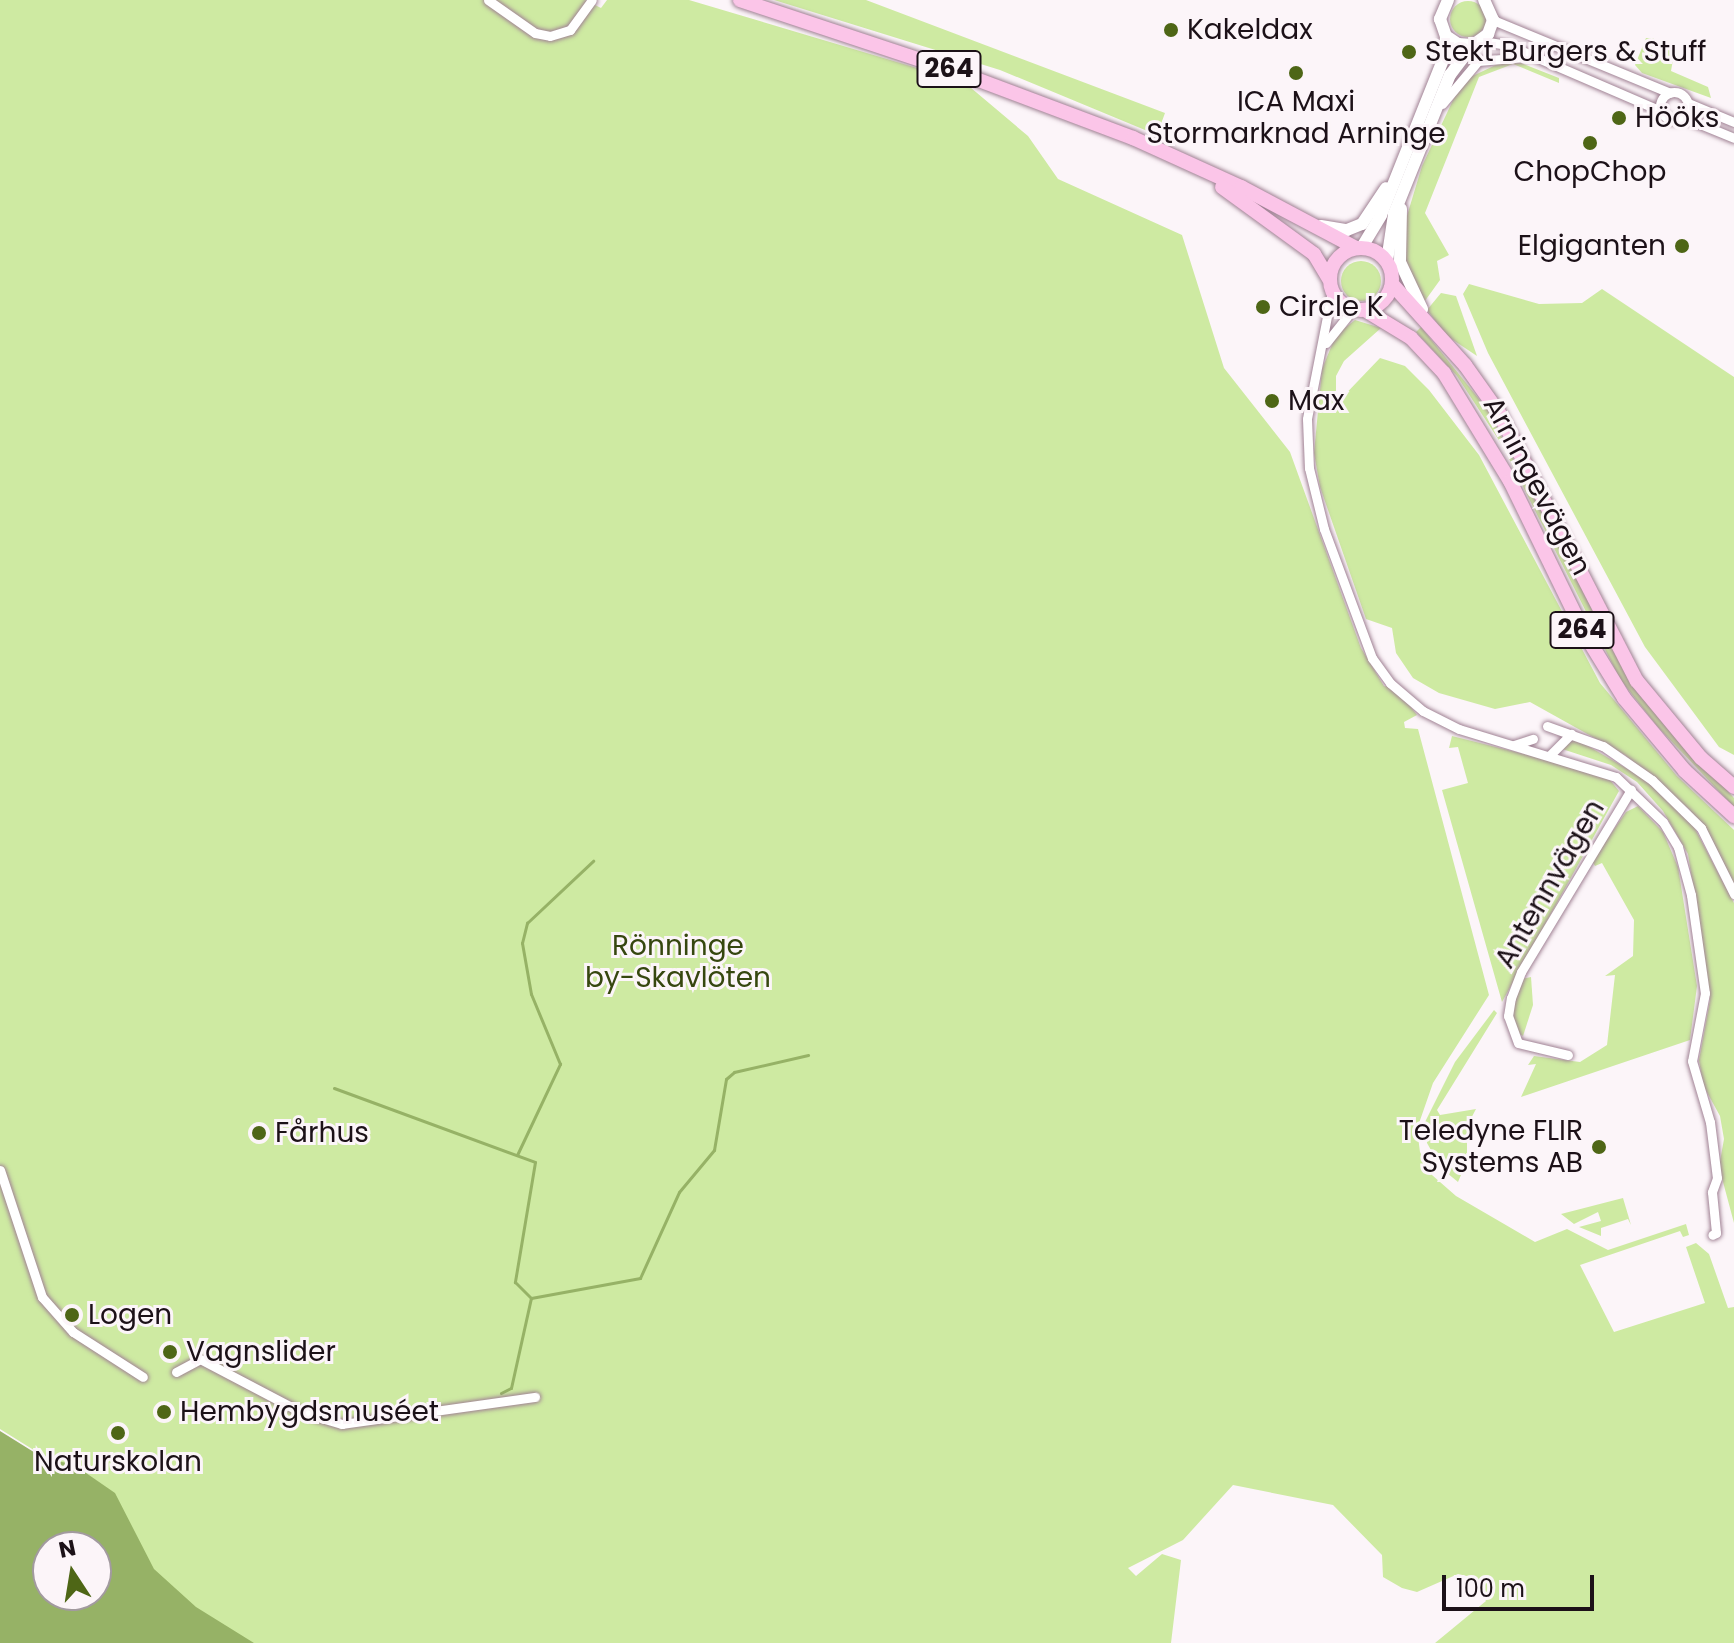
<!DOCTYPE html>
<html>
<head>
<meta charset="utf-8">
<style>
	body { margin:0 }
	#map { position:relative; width:1734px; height:1643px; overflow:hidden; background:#fcf5f9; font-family:Poppins,sans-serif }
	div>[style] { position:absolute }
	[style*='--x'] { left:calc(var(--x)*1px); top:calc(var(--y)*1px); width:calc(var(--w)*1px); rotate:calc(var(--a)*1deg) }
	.green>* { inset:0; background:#ceeaa2 }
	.round { border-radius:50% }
	.water>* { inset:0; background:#96b266 }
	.stream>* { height:3px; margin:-1.5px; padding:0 1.5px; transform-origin:1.5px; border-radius:1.5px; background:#96b266 }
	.roads { filter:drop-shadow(0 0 2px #a08294) drop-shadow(0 0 2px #a08294) }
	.minor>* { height:9px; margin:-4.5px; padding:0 4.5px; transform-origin:4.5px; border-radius:4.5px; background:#fff }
	.minor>.ring { margin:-4.5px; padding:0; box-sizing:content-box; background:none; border:9px solid #fff; border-radius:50% }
	.tertiary>* { height:12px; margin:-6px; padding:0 6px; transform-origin:6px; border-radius:6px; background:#fff }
	.primary>* { height:14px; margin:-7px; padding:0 7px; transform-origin:7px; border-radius:7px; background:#fbc5e8 }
	.primary>.ring { margin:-7px; padding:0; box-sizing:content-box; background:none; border:14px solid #fbc5e8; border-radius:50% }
	.dots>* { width:22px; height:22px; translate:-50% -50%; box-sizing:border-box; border:4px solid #fcf5f9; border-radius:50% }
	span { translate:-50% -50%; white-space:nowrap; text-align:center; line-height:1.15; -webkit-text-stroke:6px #fcf5f9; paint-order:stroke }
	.shield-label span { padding:2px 6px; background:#fcf5f9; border:2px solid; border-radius:6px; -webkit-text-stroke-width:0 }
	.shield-label { font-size:26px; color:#1c1118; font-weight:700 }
	.poi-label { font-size:28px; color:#1c1118 }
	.left { translate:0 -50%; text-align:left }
	.right { translate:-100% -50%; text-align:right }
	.street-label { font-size:28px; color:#1c1118 }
	.park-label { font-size:28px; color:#36470f }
	.north { position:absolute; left:32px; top:1531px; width:80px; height:80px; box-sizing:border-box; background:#fcf5f9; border:2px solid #a29a9f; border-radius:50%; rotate:348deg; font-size:22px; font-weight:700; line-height:32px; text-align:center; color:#1c1118 }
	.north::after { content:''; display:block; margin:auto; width:28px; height:36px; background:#4e6616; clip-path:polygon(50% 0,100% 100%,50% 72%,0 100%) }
	.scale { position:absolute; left:1442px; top:1575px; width:152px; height:36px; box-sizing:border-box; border:4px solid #1c1118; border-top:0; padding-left:10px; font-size:24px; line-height:28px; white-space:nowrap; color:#1c1118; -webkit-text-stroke:6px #fcf5f9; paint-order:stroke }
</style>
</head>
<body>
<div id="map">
	<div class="green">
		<div style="clip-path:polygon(0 0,585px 0,601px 8px,607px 0,689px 0,964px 82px,1028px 136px,1058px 179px,1182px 235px,1224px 368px,1290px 452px,1361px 648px,1384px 686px,1397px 689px,1417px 715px,1404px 722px,1405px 728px,1418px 729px,1489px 995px,1433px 1083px,1417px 1129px,1420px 1152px,1432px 1175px,1456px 1196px,1535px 1242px,1567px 1229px,1608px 1250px,1686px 1224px,1689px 1235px,1683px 1237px,1680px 1231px,1580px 1265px,1614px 1332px,1705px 1303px,1686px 1247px,1696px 1243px,1709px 1254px,1728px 1308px,1734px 1307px,1734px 1643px,1435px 1643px,1486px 1601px,1471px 1577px,1458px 1574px,1417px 1592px,1402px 1588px,1383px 1577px,1382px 1555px,1333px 1505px,1233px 1485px,1183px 1540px,1128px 1568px,1136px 1576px,1162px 1554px,1181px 1560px,1171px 1643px,237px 1643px,162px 1584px,97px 1481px,53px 1462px,0 1429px)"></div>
		<div style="clip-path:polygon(774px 0,866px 0,1165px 113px,1157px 135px,1000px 70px)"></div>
		<div class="round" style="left:1450px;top:1px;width:36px;height:36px"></div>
		<div style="clip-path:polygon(1646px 38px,1654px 38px,1652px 46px,1667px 51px,1670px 45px,1675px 48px,1671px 71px,1708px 87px,1711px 98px,1642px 73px,1635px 65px)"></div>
		<div style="clip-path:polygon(1521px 63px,1559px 78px,1559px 83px,1513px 64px,1479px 77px,1425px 213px,1449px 255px,1437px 261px,1440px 280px,1422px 305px,1406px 268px,1403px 229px,1422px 166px,1462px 81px,1498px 64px)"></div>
		<div class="round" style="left:1341px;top:261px;width:40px;height:40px"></div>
		<div style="clip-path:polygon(1469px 284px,1539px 304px,1582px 303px,1602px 289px,1734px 377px,1734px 755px,1719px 747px,1645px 647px,1488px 353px,1463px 294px)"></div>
		<div style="clip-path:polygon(1441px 293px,1456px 296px,1477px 356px,1447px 336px,1427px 310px)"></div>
		<div style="clip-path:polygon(1355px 320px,1381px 328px,1344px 361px,1336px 376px,1336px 404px,1380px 358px,1405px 366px,1429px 390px,1479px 455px,1600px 683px,1677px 776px,1734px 830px,1734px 885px,1690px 810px,1625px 755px,1530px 702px,1495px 709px,1439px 693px,1413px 678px,1396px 653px,1392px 628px,1366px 619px,1320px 487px,1314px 453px,1322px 369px,1336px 335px)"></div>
		<div style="clip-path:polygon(1421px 327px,1487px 409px,1636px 691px,1734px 798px,1734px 807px,1657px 726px,1620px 679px,1502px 445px,1457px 376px,1416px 332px)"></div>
		<div style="clip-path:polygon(1452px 736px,1584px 769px,1610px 780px,1619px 791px,1502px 1002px,1442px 790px,1468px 783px,1458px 747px,1449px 748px)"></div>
		<div style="clip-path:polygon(1576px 739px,1643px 778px,1693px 825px,1734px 903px,1734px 1223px,1719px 1167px,1724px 1139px,1720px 1116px,1703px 1085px,1699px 1060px,1710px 1000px,1688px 854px,1663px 811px,1637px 782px,1611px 765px,1559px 748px)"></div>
		<div style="clip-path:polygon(1638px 806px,1663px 832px,1678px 867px,1697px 986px,1690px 1040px,1521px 1097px,1536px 1064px,1528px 1065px,1534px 1056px,1580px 1062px,1607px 1045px,1615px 975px,1605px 976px,1633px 956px,1634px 920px,1602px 863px,1595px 866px,1592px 861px,1626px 812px)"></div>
		<div style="clip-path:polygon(1531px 977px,1533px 1005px,1523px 1036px,1516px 1032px,1512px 1013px,1522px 979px)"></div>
		<div style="clip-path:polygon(1494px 1010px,1497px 1013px,1437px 1110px,1440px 1115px,1476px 1109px,1467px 1126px,1467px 1161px,1458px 1182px,1441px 1168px,1427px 1143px,1425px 1122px,1455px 1062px)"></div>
		<div style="clip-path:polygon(1623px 1198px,1631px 1225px,1628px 1219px,1601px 1228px,1601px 1236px,1579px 1227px,1601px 1221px,1598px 1212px,1574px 1224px,1561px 1214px)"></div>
	</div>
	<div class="water">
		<div style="clip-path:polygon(evenodd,0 1431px,45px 1459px,73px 1464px,115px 1493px,154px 1569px,196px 1607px,254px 1643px,0 1643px,0 1431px,48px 1547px,96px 1547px,96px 1595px,48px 1595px,48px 1547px)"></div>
	</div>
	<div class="stream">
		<div style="--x:334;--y:1088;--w:214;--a:20.2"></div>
		<div style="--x:535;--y:1162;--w:122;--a:99.5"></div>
		<div style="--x:515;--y:1282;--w:23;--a:45"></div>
		<div style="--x:517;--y:1155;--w:101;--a:-64.7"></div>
		<div style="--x:560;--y:1064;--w:76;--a:-112.5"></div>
		<div style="--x:531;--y:994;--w:52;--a:-100"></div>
		<div style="--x:522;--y:943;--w:21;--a:-76"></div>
		<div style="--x:527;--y:923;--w:91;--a:-43.2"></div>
		<div style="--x:501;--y:1393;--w:11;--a:-27"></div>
		<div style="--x:511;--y:1388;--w:92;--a:-77.5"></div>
		<div style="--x:531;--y:1298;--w:111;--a:-10.4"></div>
		<div style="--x:640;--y:1278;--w:94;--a:-65.6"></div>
		<div style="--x:679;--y:1192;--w:55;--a:-50.2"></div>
		<div style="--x:714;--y:1150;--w:72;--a:-80.4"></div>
		<div style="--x:726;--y:1079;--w:11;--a:-41"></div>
		<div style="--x:734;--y:1072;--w:76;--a:-12.9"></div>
	</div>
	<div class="roads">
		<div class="minor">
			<div style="--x:488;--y:0;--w:57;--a:35.1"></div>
			<div style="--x:535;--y:33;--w:15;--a:11"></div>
			<div style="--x:550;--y:36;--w:21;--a:-17"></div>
			<div style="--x:570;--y:30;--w:37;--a:-54"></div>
			<div style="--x:1493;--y:20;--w:191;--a:22.4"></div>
			<div style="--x:1482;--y:41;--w:26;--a:9"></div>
			<div style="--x:1508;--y:45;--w:167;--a:23.3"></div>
			<div class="ring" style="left:1660px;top:92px;width:19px;height:19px"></div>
			<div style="--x:1688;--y:103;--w:50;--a:22.4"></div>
			<div style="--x:1442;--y:104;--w:56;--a:-50.1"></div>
			<div style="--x:1478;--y:61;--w:47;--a:-4.9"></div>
			<div style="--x:1683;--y:117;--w:55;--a:22.4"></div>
			<div style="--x:1332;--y:291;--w:130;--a:101.1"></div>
			<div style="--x:1307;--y:419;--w:49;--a:87.7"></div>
			<div style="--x:1309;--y:468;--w:63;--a:76.2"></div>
			<div style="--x:1324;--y:529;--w:138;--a:69.6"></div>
			<div style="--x:1372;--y:658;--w:31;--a:54"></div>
			<div style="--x:1390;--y:683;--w:43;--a:40.3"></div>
			<div style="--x:1423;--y:711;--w:40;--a:26.6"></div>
			<div style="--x:1459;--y:729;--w:164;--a:17"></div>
			<div style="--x:1616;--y:777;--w:65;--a:43.8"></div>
			<div style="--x:1663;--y:822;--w:29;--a:59"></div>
			<div style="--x:1678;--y:847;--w:50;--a:74.8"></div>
			<div style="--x:1691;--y:895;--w:99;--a:81.9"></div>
			<div style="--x:1705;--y:993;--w:69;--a:100.8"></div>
			<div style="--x:1692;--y:1061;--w:64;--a:73.6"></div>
			<div style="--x:1710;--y:1122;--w:56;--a:82.9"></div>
			<div style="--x:1717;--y:1178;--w:15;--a:110"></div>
			<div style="--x:1712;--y:1192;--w:41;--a:84.4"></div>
			<div style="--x:1716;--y:1233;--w:4;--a:153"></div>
			<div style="--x:1326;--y:343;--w:43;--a:-51.5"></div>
			<div style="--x:1547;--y:726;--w:59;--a:19.7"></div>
			<div style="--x:1603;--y:746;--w:60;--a:34.8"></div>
			<div style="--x:1652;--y:780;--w:69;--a:44.4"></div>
			<div style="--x:1701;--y:828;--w:74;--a:63.4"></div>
			<div style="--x:1514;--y:745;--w:20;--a:-18"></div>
			<div style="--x:1550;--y:755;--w:30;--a:-45"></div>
			<div style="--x:1568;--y:1055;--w:51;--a:-166.5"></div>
			<div style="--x:1518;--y:1043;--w:29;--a:-110"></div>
			<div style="--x:1508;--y:1016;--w:18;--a:-81"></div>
			<div style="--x:1511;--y:998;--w:28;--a:-69"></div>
			<div style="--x:1521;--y:972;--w:213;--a:-58.9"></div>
			<div style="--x:0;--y:1170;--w:134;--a:71.7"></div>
			<div style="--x:42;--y:1297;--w:47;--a:48.5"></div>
			<div style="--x:73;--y:1332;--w:83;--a:32.7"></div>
			<div style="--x:176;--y:1372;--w:27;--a:-28"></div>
			<div style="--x:200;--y:1359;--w:114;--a:27.7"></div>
			<div style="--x:301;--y:1412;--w:43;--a:16.3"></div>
			<div style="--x:342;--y:1424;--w:195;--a:-8"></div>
		</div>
		<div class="tertiary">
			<div style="--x:1448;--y:0;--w:21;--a:113"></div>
			<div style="--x:1440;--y:19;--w:18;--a:71"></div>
			<div style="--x:1446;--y:36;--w:14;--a:34"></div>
			<div style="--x:1458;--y:44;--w:15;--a:4"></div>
			<div style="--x:1473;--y:45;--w:19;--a:-36"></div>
			<div style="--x:1488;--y:34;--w:15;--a:-70"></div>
			<div style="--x:1493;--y:20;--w:22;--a:-114"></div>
			<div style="--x:1401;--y:209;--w:53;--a:91.1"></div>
			<div style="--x:1400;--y:262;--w:52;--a:64.9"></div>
			<div style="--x:1321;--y:226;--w:26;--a:9"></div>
			<div style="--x:1347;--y:230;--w:16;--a:-22"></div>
			<div style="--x:1362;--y:224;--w:43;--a:-56.3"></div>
			<div style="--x:1362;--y:247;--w:37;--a:-59"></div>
			<div style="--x:1381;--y:215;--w:172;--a:-68.2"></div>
			<div style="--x:1445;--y:55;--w:19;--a:-87"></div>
			<div style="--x:1387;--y:261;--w:48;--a:-81.5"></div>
			<div style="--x:1394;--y:214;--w:150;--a:-68.1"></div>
			<div style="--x:1450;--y:75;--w:38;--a:-53"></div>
		</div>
		<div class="primary">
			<div style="--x:740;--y:0;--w:240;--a:18.4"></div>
			<div style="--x:968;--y:76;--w:176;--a:20.6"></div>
			<div style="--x:1133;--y:138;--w:119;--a:24.4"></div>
			<div style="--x:1241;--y:187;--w:130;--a:27.9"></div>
			<div style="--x:1222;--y:187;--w:114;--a:36.1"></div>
			<div style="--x:1314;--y:254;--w:29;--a:59"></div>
			<div class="ring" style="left:1330px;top:248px;width:48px;height:48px"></div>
			<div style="--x:1392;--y:284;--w:109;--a:48"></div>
			<div style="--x:1465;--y:365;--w:59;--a:54.7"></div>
			<div style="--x:1499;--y:413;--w:301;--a:62.8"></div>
			<div style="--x:1637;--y:681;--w:100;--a:50.3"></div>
			<div style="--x:1701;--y:758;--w:44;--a:41.3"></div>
			<div style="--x:1365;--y:310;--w:54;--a:31.3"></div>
			<div style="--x:1411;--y:338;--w:48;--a:46.7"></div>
			<div style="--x:1444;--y:373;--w:127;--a:58.6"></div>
			<div style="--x:1510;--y:481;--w:167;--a:64"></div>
			<div style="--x:1583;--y:631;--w:79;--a:58.5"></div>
			<div style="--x:1624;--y:698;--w:95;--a:50.1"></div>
			<div style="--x:1685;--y:771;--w:67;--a:42.6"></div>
		</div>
	</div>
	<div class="dots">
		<div style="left:1171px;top:30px;background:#4e6616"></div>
		<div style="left:1409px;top:52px;background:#4e6616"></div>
		<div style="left:1296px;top:73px;background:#4e6616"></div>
		<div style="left:1619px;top:118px;background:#4e6616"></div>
		<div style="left:1590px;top:143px;background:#4e6616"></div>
		<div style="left:1682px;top:246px;background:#4e6616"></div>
		<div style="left:1263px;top:307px;background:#4e6616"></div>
		<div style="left:1272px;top:401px;background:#4e6616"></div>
		<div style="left:259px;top:1133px;background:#4e6616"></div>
		<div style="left:1599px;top:1147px;background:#4e6616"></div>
		<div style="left:72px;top:1315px;background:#4e6616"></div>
		<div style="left:170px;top:1352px;background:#4e6616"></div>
		<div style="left:164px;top:1412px;background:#4e6616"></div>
		<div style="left:118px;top:1433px;background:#4e6616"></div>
	</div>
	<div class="shield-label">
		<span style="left:949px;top:69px">264</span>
		<span style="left:1582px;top:630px">264</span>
	</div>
	<div class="poi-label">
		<span class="left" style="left:1187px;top:30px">Kakeldax</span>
		<span class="left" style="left:1425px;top:52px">Stekt Burgers &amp; Stuff</span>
		<span style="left:1296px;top:118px">ICA Maxi<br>Stormarknad Arninge</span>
		<span class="left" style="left:1635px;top:118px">Hööks</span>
		<span style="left:1590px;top:172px">ChopChop</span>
		<span class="right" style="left:1666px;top:246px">Elgiganten</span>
		<span class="left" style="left:1279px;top:307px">Circle K</span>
		<span class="left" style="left:1288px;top:401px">Max</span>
		<span class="right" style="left:1583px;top:1147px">Teledyne FLIR<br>Systems AB</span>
		<span class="left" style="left:275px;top:1133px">Fårhus</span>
		<span class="left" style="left:88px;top:1315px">Logen</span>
		<span class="left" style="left:186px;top:1352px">Vagnslider</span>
		<span class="left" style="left:180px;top:1412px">Hembygdsmuséet</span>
		<span style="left:118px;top:1462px">Naturskolan</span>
	</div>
	<div class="street-label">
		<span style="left:1537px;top:486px;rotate:62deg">Arningevägen</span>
		<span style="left:1550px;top:884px;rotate:-60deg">Antennvägen</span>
	</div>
	<div class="park-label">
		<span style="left:678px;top:962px">Rönninge<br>by-Skavlöten</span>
	</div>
	<div class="north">N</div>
	<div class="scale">100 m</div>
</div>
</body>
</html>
